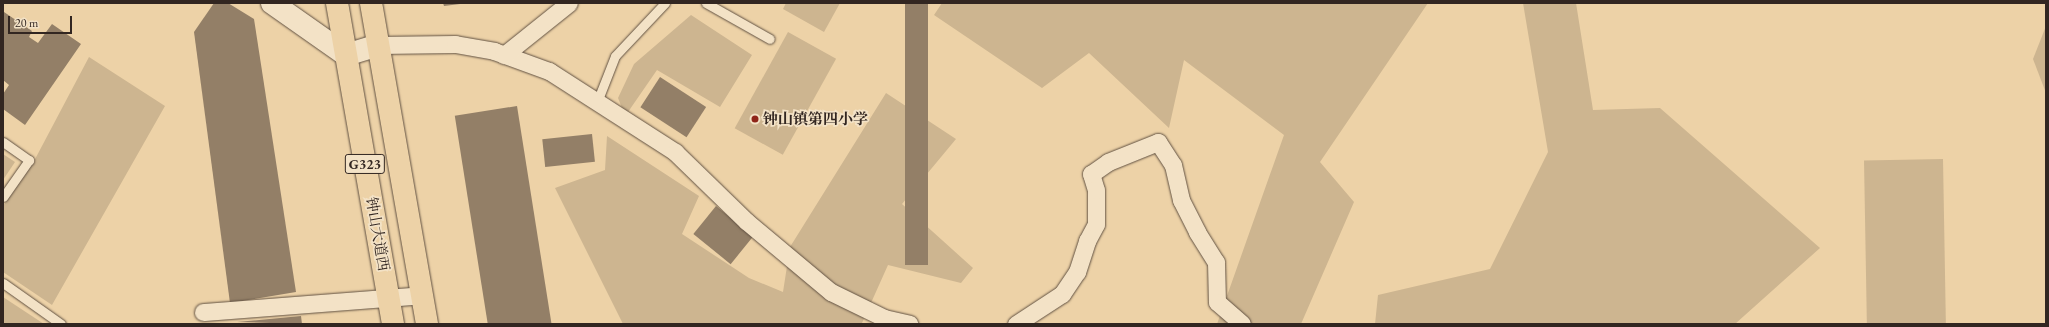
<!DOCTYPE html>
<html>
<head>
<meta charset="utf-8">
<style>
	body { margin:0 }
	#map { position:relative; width:2049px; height:327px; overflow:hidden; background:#edd2a7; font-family:"EB Garamond","Noto Serif SC",serif }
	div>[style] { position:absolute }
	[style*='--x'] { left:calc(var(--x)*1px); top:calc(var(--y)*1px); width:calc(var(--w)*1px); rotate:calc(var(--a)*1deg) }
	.green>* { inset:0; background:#cdb590; transform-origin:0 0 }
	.building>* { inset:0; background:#937f67; transform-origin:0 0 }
	.roads { filter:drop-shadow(0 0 1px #615142) drop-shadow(0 0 1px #615142) }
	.service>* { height:9px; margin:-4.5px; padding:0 4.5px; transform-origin:4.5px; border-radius:4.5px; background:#f3e2c6 }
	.minor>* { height:17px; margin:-8.5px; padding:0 8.5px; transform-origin:8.5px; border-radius:8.5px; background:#f3e2c6 }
	.tertiary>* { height:22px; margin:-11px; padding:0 11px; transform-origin:11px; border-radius:11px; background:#f3e2c6 }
	.trunk>* { height:22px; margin:-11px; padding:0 11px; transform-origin:11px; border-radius:11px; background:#edd2a7 }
	.dots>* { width:11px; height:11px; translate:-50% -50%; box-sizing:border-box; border:2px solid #f3e2c6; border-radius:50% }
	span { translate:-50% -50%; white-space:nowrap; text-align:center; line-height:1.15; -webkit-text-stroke:3.5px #f3e2c6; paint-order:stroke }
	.shield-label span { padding:1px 3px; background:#f3e2c6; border:1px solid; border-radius:3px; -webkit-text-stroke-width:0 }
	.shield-label { font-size:14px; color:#322621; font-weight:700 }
	.poi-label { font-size:15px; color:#322621; font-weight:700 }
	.left { translate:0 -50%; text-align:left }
	.street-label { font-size:15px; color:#322621 }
	.frame { position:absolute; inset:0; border:4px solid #322621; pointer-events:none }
	.scale { position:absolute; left:8px; top:16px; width:64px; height:18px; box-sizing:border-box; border:2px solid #322621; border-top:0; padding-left:5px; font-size:12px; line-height:14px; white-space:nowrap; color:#322621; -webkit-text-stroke:3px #f3e2c6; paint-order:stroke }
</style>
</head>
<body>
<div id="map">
	<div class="green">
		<div style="clip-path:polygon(786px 3px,840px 3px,824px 32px,783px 9px)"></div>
		<div style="clip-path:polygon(942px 3px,1428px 3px,1320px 162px,1354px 202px,1301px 324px,1217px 324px,1284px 135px,1184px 60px,1169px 128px,1089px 53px,1042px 88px,934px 15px)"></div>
		<div style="clip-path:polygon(1523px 3px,1576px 3px,1593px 110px,1660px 108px,1820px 248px,1735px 324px,1375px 324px,1378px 295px,1490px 269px,1548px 152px)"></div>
		<div style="clip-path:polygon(691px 15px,752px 55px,720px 107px,657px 70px,628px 112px,622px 108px,618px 98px,634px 64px)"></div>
		<div style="clip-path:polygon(2046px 26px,2046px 93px,2033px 59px)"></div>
		<div style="left:788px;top:32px;width:55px;height:110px;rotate:29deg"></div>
		<div style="clip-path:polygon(89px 57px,165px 106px,52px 305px,3px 272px,3px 206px,33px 163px)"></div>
		<div style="clip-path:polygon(886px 93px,956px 139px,902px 204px,973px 268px,961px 283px,888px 265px,862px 323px,865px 324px,623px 324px,555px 188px,605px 170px,607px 136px,699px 196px,682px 234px,749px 278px,783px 292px,790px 247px)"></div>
		<div style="clip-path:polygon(3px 154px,15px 162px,3px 180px)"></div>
		<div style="left:1943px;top:159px;width:165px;height:79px;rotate:89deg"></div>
		<div style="clip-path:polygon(3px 297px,44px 324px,3px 324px)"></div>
	</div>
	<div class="building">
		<div style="clip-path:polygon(214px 3px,228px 3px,254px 19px,296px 292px,230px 303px,194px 32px)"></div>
		<div style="clip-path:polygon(443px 3px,460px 3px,460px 4px,444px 6px)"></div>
		<div style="left:905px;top:3px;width:23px;height:262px"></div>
		<div style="clip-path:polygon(4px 12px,32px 31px,29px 37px,38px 43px,52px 24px,81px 44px,25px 125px,3px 109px,3px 94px,9px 85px,3px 80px)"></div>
		<div style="left:660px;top:77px;width:55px;height:36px;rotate:33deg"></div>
		<div style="left:517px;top:106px;width:221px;height:63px;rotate:81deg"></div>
		<div style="left:592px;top:134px;width:28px;height:50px;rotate:84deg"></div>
		<div style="left:716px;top:206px;width:48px;height:36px;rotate:39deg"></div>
		<div style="clip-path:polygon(301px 316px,302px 324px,237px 322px)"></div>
	</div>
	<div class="roads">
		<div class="service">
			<div style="--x:706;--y:3;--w:73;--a:29.4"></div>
			<div style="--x:597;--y:102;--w:49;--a:-68.6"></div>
			<div style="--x:615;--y:56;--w:73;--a:-46.7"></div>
			<div style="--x:3;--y:142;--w:32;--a:35"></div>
			<div style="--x:29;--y:160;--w:45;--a:125.1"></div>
			<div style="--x:3;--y:283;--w:71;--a:35.3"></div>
		</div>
		<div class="minor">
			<div style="--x:378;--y:45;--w:77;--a:-0.7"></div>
			<div style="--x:455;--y:44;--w:40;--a:10"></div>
			<div style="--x:494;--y:51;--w:59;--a:20"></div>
			<div style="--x:549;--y:71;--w:150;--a:32.7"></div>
			<div style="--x:675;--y:152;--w:99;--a:44.2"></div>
			<div style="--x:746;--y:221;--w:111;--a:39.9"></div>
			<div style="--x:831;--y:292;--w:59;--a:26.1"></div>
			<div style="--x:884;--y:318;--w:26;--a:13"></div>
			<div style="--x:504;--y:55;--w:83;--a:-38.7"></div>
			<div style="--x:203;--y:312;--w:220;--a:-4.4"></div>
			<div style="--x:1016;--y:324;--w:55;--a:-33.1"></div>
			<div style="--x:1062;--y:294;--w:27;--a:-56"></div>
			<div style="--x:1077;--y:272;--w:33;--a:-72"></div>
			<div style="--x:1087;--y:241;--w:19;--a:-62"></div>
			<div style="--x:1096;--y:224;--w:34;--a:-90"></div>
			<div style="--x:1096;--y:190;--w:17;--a:-107"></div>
			<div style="--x:1091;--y:174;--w:21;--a:-35"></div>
			<div style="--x:1108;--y:162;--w:54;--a:-21.8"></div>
			<div style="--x:1158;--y:142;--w:27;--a:57"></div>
			<div style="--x:1173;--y:165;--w:36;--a:77"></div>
			<div style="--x:1181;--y:200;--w:36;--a:63"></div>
			<div style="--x:1197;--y:232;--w:36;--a:58"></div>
			<div style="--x:1216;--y:262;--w:40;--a:88.6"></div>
			<div style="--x:1217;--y:302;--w:33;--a:41"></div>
		</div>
		<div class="tertiary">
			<div style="--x:272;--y:3;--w:90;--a:35.1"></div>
			<div style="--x:346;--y:55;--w:34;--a:-17"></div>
		</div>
		<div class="trunk">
			<div style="--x:337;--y:3;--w:326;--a:80.1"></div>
			<div style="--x:371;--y:3;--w:326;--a:80.1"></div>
		</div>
	</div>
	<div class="dots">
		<div style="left:755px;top:119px;background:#8f2418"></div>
	</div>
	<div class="shield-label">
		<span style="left:365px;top:164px">G323</span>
	</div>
	<div class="poi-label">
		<span class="left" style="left:763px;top:119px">钟山镇第四小学</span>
	</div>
	<div class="street-label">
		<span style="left:378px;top:234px;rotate:80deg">钟山大道西</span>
	</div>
	<div class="frame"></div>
	<div class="scale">20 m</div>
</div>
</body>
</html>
